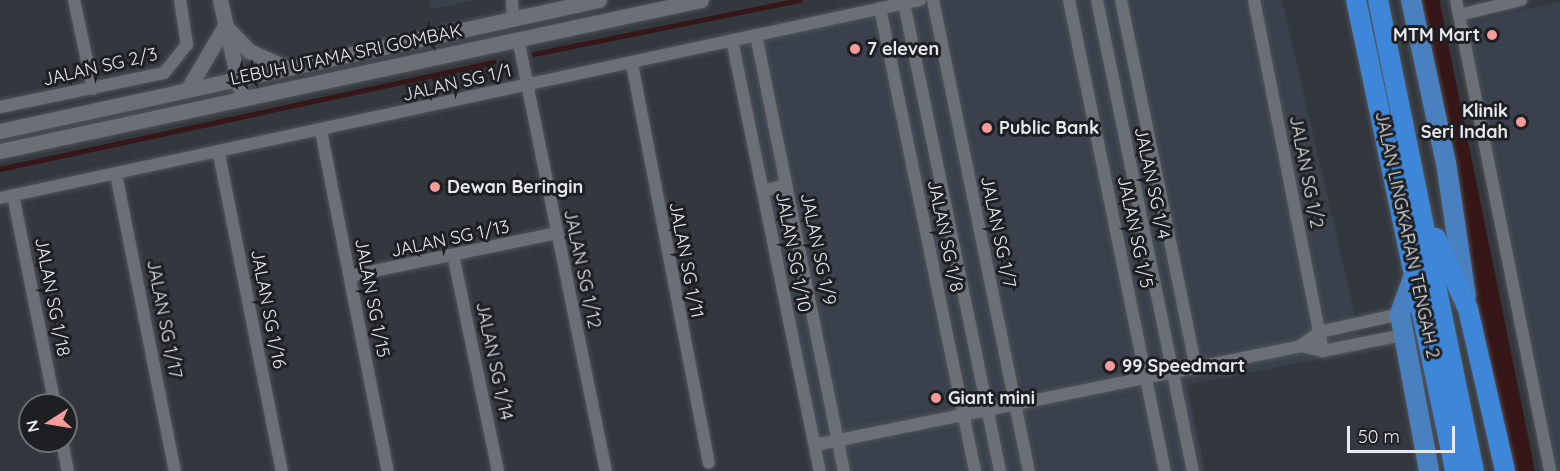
<!DOCTYPE html>
<html>
<head>
<meta charset="utf-8">
<style>
	body { margin:0 }
	#map { position:relative; width:1560px; height:471px; overflow:hidden; background:#33383e; font-family:Quicksand,sans-serif }
	div>[style] { position:absolute }
	[style*='--x'] { left:calc(var(--x)*1px); top:calc(var(--y)*1px); width:calc(var(--w)*1px); rotate:calc(var(--a)*1deg) }
	.built>* { inset:0; background:#3a414c }
	.stream>* { height:4.5px; margin:-2.25px; padding:0 2.25px; transform-origin:2.25px; border-radius:2.25px; background:#361616 }
	.river>* { height:26px; margin:-13px; padding:0 13px; transform-origin:13px; border-radius:13px; background:#361616 }
	.roads { filter:drop-shadow(0 0 2px #505459) drop-shadow(0 0 2px #505459) }
	.minor>* { height:12px; margin:-6px; padding:0 6px; transform-origin:6px; border-radius:6px; background:#6b7076 }
	.tertiary>* { height:15px; margin:-7.5px; padding:0 7.5px; transform-origin:7.5px; border-radius:7.5px; background:#6b7076 }
	.primary>* { height:20px; margin:-10px; padding:0 10px; transform-origin:10px; border-radius:10px; background:#4981c0 }
	.trunk>* { height:20px; margin:-10px; padding:0 10px; transform-origin:10px; border-radius:10px; background:#3e86d8 }
	.dots>* { width:16px; height:16px; translate:-50% -50%; box-sizing:border-box; border:3px solid #1d1f22; border-radius:50% }
	span { translate:-50% -50%; white-space:nowrap; text-align:center; line-height:1.15; -webkit-text-stroke:6px #1d1f22; paint-order:stroke }
	.poi-label { font-size:18px; color:#e6e9ed; font-weight:700 }
	.right { translate:-100% -50%; text-align:right }
	.left { translate:0 -50%; text-align:left }
	.street-label { font-size:18px; color:#e6e9ed }
	.north { position:absolute; left:18px; top:393px; width:60px; height:60px; box-sizing:border-box; background:#1d1f22; border:2px solid #6d7073; border-radius:50%; rotate:258deg; font-size:16px; font-weight:700; line-height:24px; text-align:center; color:#e6e9ed }
	.north::after { content:''; display:block; margin:auto; width:21px; height:27px; background:#f59b99; clip-path:polygon(50% 0,100% 100%,50% 72%,0 100%) }
	.scale { position:absolute; left:1347px; top:426px; width:108px; height:27px; box-sizing:border-box; border:3px solid #e6e9ed; border-top:0; padding-left:8px; font-size:18px; line-height:21px; white-space:nowrap; color:#e6e9ed; -webkit-text-stroke:4px #1d1f22; paint-order:stroke }
</style>
</head>
<body>
<div id="map">
	<div class="built">
		<div style="clip-path:polygon(429px 0,478px 0,430px 9px)"></div>
		<div style="clip-path:polygon(935px 0,1282px 0,1363px 350px,1187px 385px,1205px 471px,826px 471px,738px 41px)"></div>
		<div style="clip-path:polygon(1560px 2px,1560px 471px,1554px 471px,1466px 23px)"></div>
	</div>
	<div class="stream">
		<div style="--x:534;--y:54;--w:271;--a:-11.5"></div>
		<div style="--x:0;--y:169;--w:505;--a:-12.22"></div>
	</div>
	<div class="river">
		<div style="--x:1426;--y:0;--w:481;--a:78.5"></div>
	</div>
	<div class="roads">
		<div class="minor">
			<div style="--x:74;--y:0;--w:91;--a:77.9"></div>
			<div style="--x:512;--y:0;--w:17;--a:87"></div>
			<div style="--x:933;--y:0;--w:481;--a:78.5"></div>
			<div style="--x:1069;--y:0;--w:481;--a:78.5"></div>
			<div style="--x:1097;--y:0;--w:481;--a:78.5"></div>
			<div style="--x:1121;--y:0;--w:376;--a:78.5"></div>
			<div style="--x:1254;--y:0;--w:358;--a:78.9"></div>
			<div style="--x:1456;--y:0;--w:480;--a:78.7"></div>
			<div style="--x:904;--y:3;--w:478;--a:78.4"></div>
			<div style="--x:880;--y:8;--w:473;--a:78.4"></div>
			<div style="--x:1459;--y:15;--w:64;--a:-13.6"></div>
			<div style="--x:756;--y:35;--w:445;--a:78.6"></div>
			<div style="--x:518;--y:39;--w:441;--a:78.5"></div>
			<div style="--x:732;--y:40;--w:440;--a:78.5"></div>
			<div style="--x:632;--y:64;--w:406;--a:79.1"></div>
			<div style="--x:0;--y:107;--w:167;--a:-11.7"></div>
			<div style="--x:164;--y:73;--w:36;--a:-51"></div>
			<div style="--x:187;--y:45;--w:46;--a:-98.8"></div>
			<div style="--x:321;--y:131;--w:347;--a:78.9"></div>
			<div style="--x:219;--y:154;--w:323;--a:78.8"></div>
			<div style="--x:116;--y:174;--w:303;--a:78.8"></div>
			<div style="--x:763;--y:191;--w:24;--a:-15"></div>
			<div style="--x:13;--y:195;--w:214;--a:78.7"></div>
			<div style="--x:0;--y:198;--w:941;--a:-12.15"></div>
			<div style="--x:454;--y:259;--w:217;--a:78.3"></div>
			<div style="--x:350;--y:276;--w:211;--a:-11.7"></div>
			<div style="--x:1300;--y:346;--w:24;--a:12"></div>
			<div style="--x:1323;--y:351;--w:81;--a:-11.4"></div>
			<div style="--x:62;--y:441;--w:31;--a:79"></div>
			<div style="--x:815;--y:445;--w:495;--a:-11.5"></div>
			<div style="--x:1300;--y:346;--w:24;--a:-35"></div>
			<div style="--x:1320;--y:332;--w:82;--a:-12.7"></div>
		</div>
		<div class="tertiary">
			<div style="--x:220;--y:0;--w:100;--a:77.3"></div>
			<div style="--x:227;--y:28;--w:32;--a:46"></div>
			<div style="--x:249;--y:51;--w:36;--a:24"></div>
			<div style="--x:189;--y:87;--w:71;--a:-59.5"></div>
			<div style="--x:0;--y:131;--w:613;--a:-12.34"></div>
			<div style="--x:0;--y:151;--w:717;--a:-12.16"></div>
		</div>
		<div class="primary">
			<div style="--x:1411;--y:0;--w:167;--a:77.9"></div>
			<div style="--x:1446;--y:163;--w:135;--a:81.5"></div>
			<div style="--x:1415;--y:272;--w:45;--a:109.7"></div>
			<div style="--x:1400;--y:314;--w:160;--a:79.5"></div>
		</div>
		<div class="trunk">
			<div style="--x:1356;--y:0;--w:481;--a:78.1"></div>
			<div style="--x:1378;--y:0;--w:481;--a:78.5"></div>
			<div style="--x:1436;--y:238;--w:78;--a:65.7"></div>
			<div style="--x:1468;--y:309;--w:166;--a:77.1"></div>
		</div>
	</div>
	<div class="dots">
		<div style="left:1492px;top:35px;background:#f59b99"></div>
		<div style="left:855px;top:49px;background:#f59b99"></div>
		<div style="left:1521px;top:122px;background:#f59b99"></div>
		<div style="left:987px;top:128px;background:#f59b99"></div>
		<div style="left:435px;top:187px;background:#f59b99"></div>
		<div style="left:1110px;top:366px;background:#f59b99"></div>
		<div style="left:936px;top:398px;background:#f59b99"></div>
	</div>
	<div class="poi-label">
		<span class="right" style="left:1480px;top:35px">MTM Mart</span>
		<span class="left" style="left:867px;top:49px">7 eleven</span>
		<span class="right" style="left:1508px;top:122px">Klinik<br>Seri Indah</span>
		<span class="left" style="left:999px;top:128px">Public Bank</span>
		<span class="left" style="left:447px;top:187px">Dewan Beringin</span>
		<span class="left" style="left:1122px;top:366px">99 Speedmart</span>
		<span class="left" style="left:948px;top:398px">Giant mini</span>
	</div>
	<div class="street-label">
		<span style="left:346px;top:55px;rotate:-12deg">LEBUH UTAMA SRI GOMBAK</span>
		<span style="left:100px;top:67px;rotate:-13deg">JALAN SG 2/3</span>
		<span style="left:457px;top:83px;rotate:-13deg">JALAN SG 1/1</span>
		<span style="left:1306px;top:172px;rotate:79deg">JALAN SG 1/2</span>
		<span style="left:1152px;top:183px;rotate:78deg">JALAN SG 1/4</span>
		<span style="left:998px;top:232px;rotate:78deg">JALAN SG 1/7</span>
		<span style="left:1135px;top:232px;rotate:78deg">JALAN SG 1/5</span>
		<span style="left:1407px;top:235px;rotate:78deg">JALAN LINGKARAN TENGAH 2</span>
		<span style="left:945px;top:236px;rotate:78deg">JALAN SG 1/8</span>
		<span style="left:450px;top:239px;rotate:-12deg">JALAN SG 1/13</span>
		<span style="left:818px;top:249px;rotate:78deg">JALAN SG 1/9</span>
		<span style="left:793px;top:252px;rotate:79deg">JALAN SG 1/10</span>
		<span style="left:686px;top:260px;rotate:79deg">JALAN SG 1/11</span>
		<span style="left:582px;top:269px;rotate:78deg">JALAN SG 1/12</span>
		<span style="left:52px;top:297px;rotate:79deg">JALAN SG 1/18</span>
		<span style="left:372px;top:298px;rotate:79deg">JALAN SG 1/15</span>
		<span style="left:268px;top:309px;rotate:79deg">JALAN SG 1/16</span>
		<span style="left:164px;top:319px;rotate:79deg">JALAN SG 1/17</span>
		<span style="left:494px;top:361px;rotate:78deg">JALAN SG 1/14</span>
	</div>
	<div class="north">N</div>
	<div class="scale">50 m</div>
</div>
</body>
</html>
